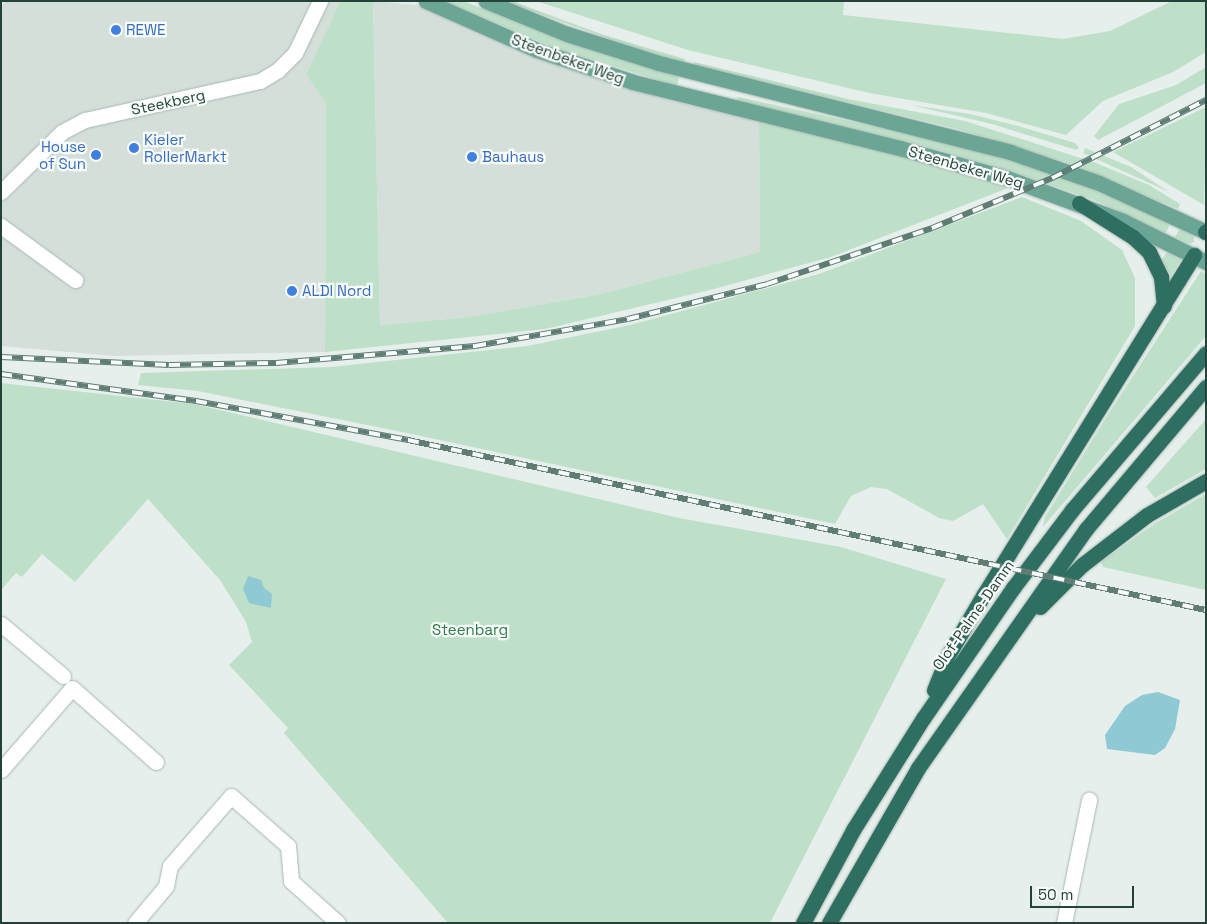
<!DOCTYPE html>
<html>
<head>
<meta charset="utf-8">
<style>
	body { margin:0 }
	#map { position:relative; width:1207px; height:924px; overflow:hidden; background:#e6efeb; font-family:"Space Grotesk",sans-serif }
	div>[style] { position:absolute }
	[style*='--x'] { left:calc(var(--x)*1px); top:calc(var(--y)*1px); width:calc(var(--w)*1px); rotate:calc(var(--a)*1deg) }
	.built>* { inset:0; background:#d4dfda }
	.green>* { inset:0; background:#bfe0c8 }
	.water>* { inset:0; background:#8ec9d4 }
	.roads { filter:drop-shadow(0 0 1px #a8b8b2) drop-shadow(0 0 1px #a8b8b2) }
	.minor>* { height:15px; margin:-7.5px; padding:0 7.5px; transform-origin:7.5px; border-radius:7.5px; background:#fff }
	.major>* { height:15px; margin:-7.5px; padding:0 7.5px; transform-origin:7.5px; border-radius:7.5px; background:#6aa596 }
	.highway>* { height:15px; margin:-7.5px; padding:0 7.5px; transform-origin:7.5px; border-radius:7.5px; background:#2f6f62 }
	.rail>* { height:5.5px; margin-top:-2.75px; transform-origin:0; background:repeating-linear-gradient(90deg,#f7fbf9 0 11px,#5f7d75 0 22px); box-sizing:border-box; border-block:1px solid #5f7d75 }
	.dots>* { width:14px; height:14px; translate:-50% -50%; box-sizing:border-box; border:2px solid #f7fbf9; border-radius:50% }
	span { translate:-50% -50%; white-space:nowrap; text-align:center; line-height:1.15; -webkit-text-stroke:4.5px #f7fbf9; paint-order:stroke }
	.shop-label { font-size:15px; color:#366cbe }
	.left { translate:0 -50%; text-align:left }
	.right { translate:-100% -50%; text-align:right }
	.street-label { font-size:15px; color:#24423a }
	.park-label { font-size:15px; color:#2d7a4b }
	.frame { position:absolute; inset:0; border:2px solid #24423a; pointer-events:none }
	.scale { position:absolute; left:1030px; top:886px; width:104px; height:22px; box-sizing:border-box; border:2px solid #24423a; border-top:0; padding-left:6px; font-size:15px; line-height:18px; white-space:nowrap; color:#24423a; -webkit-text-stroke:4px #f7fbf9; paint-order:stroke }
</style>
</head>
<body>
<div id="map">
	<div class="built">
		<div style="clip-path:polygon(6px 1px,340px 1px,306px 75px,326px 103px,325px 352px,115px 356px,1px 346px,1px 5px)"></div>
		<div style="clip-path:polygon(373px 1px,416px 5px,567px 69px,672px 101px,759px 121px,760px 252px,601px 294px,470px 317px,380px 325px)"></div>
	</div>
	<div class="green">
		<div style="clip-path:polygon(340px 1px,373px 1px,380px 325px,470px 317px,601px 294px,760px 252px,759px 121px,837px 136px,1013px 186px,831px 257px,710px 290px,545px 329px,325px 352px,326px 103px,306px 75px)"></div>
		<div style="clip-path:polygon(444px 1px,463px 1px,556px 38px,679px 77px,677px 86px,553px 47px)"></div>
		<div style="clip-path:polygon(504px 1px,512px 1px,604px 35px,685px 59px,684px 62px,643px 51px)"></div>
		<div style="clip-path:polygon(536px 1px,844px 1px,843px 15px,1063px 39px,1110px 31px,1172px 1px,1206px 1px,1206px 52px,1173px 72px,1103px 101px,1066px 135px,986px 113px,869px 93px,688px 50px)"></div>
		<div style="clip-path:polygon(694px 62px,848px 99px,965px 121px,1096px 163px,1149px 185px,1180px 204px,1178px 209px,1065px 162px,954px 128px,694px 65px)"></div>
		<div style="clip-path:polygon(1206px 67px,1206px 83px,1098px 140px,1094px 136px,1119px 104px,1176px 85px)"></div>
		<div style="clip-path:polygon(738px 97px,961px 145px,1063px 177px,1170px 223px,1166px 233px,1094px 200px,1011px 171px,921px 145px,741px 102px,736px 100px)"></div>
		<div style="clip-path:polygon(911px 105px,970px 114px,1018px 126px,1075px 143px,1079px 148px,1076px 150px,992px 124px)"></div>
		<div style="clip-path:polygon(1206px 107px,1204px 205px,1113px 152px)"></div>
		<div style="clip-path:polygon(1085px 148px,1131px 167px,1169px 192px,1083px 153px)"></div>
		<div style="clip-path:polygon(1022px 197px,1081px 221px,1122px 250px,1135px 278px,1135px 326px,1007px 539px,983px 504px,953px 521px,939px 518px,887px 489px,871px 487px,851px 496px,835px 524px,402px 432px,198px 391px,138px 385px,141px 373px,331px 367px,527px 346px,630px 325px,819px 274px)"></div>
		<div style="clip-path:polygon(1180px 228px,1194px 236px,1194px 242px,1189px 244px,1175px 237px)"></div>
		<div style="clip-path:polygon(1167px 252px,1181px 260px,1171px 276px,1162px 260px)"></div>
		<div style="clip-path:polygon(1201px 271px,1206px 274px,1206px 336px,1043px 527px,1045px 517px,1109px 413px)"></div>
		<div style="clip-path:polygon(1px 383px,194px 404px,679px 518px,841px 547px,946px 579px,770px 923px,448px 923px,284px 733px,288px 728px,229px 665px,252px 642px,246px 622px,220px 580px,148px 499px,75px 582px,42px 554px,22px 577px,16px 573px,1px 590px)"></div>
		<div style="clip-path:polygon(1206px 419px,1206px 469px,1155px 498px,1146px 487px)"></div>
		<div style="clip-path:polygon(1206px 494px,1206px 590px,1103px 567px,1101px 562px,1154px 524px)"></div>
	</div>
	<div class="water">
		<div style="clip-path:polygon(248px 576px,261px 580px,264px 588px,272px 594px,271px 608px,249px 603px,243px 589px)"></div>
		<div style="clip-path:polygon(1158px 692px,1180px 700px,1175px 729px,1165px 748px,1155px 755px,1107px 749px,1105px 735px,1125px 706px,1142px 695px)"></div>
	</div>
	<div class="roads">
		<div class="minor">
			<div style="--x:1;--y:192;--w:86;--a:-44.5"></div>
			<div style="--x:62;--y:132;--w:26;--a:-28"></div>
			<div style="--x:85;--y:120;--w:179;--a:-12.6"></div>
			<div style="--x:260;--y:81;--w:21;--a:-31"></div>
			<div style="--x:278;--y:70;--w:24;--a:-45"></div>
			<div style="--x:295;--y:53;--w:58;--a:-64.3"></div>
			<div style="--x:1;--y:226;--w:92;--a:36.1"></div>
			<div style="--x:1;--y:624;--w:81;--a:40"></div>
			<div style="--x:1;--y:770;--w:108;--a:-49.1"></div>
			<div style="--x:72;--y:688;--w:112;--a:41.4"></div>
			<div style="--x:135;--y:923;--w:48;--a:-50"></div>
			<div style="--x:166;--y:886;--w:20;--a:-79"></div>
			<div style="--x:170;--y:866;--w:93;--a:-48.9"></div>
			<div style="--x:231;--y:796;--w:76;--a:41.3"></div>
			<div style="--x:288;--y:846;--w:35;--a:85"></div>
			<div style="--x:291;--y:881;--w:63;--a:41.8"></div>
			<div style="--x:1064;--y:923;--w:126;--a:-78.5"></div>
		</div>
		<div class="major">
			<div style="--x:426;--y:1;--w:121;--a:23.8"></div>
			<div style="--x:537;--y:50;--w:101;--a:18.4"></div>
			<div style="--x:633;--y:82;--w:275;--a:13.9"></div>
			<div style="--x:900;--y:148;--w:111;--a:15.7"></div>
			<div style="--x:1007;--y:178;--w:124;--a:20.3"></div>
			<div style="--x:1123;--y:221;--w:93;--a:26.3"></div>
			<div style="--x:486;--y:1;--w:87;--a:22.2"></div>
			<div style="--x:567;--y:34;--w:96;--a:17.5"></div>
			<div style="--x:659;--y:63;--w:362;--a:14.2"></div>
			<div style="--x:1010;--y:152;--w:94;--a:19.2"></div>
			<div style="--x:1099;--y:183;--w:118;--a:24.6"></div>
		</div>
		<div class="highway">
			<div style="--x:1079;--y:203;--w:64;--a:32.2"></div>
			<div style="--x:1133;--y:237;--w:22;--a:43"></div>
			<div style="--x:1149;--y:252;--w:28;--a:64"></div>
			<div style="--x:1161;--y:277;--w:29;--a:84"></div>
			<div style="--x:1205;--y:232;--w:1;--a:-45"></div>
			<div style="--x:1040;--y:607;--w:59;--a:-45"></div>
			<div style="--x:1082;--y:565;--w:82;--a:-37.6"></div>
			<div style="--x:1147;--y:515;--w:68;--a:-30"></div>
			<div style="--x:934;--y:690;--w:35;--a:-68"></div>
			<div style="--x:947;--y:657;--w:73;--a:-59.6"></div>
			<div style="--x:984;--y:594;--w:399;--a:-58.2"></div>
			<div style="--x:803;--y:923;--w:106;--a:-61.7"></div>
			<div style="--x:853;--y:830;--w:133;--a:-57.9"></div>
			<div style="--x:924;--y:717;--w:157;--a:-55.4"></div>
			<div style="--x:1013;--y:588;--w:98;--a:-52.9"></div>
			<div style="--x:1072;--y:510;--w:206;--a:-49.5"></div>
			<div style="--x:829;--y:923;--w:179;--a:-60.1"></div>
			<div style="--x:918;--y:768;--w:292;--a:-54.9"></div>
			<div style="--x:1086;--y:529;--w:186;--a:-49.8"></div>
		</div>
	</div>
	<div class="rail">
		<div style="--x:1;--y:357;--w:168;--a:2.7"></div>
		<div style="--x:169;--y:365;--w:107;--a:-1.1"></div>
		<div style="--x:276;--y:363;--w:200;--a:-4.9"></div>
		<div style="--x:475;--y:346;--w:155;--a:-10"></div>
		<div style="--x:628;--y:319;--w:143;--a:-14.1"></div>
		<div style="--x:767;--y:284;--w:174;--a:-18.7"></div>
		<div style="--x:932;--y:228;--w:130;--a:-22.6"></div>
		<div style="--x:1052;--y:178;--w:173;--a:-26.9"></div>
		<div style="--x:1;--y:374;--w:197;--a:7.9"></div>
		<div style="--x:196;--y:401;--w:216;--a:10.4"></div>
		<div style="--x:408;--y:440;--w:816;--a:12.03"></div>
	</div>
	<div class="dots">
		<div style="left:116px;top:30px;background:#3f7fe0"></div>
		<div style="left:134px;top:148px;background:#3f7fe0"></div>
		<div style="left:96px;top:155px;background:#3f7fe0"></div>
		<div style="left:472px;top:157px;background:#3f7fe0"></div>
		<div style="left:292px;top:291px;background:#3f7fe0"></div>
	</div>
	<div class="shop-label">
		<span class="left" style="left:126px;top:30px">REWE</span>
		<span class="left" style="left:144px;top:148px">Kieler<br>RollerMarkt</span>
		<span class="right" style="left:86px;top:155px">House<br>of Sun</span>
		<span class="left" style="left:482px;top:157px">Bauhaus</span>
		<span class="left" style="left:302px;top:291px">ALDI Nord</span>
	</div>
	<div class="street-label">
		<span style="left:568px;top:59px;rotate:20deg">Steenbeker Weg</span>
		<span style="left:168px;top:102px;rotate:-12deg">Steekberg</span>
		<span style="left:966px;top:167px;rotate:16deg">Steenbeker Weg</span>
		<span style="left:973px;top:615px;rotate:-55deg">Olof-Palme-Damm</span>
	</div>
	<div class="park-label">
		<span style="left:470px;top:630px">Steenbarg</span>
	</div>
	<div class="frame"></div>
	<div class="scale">50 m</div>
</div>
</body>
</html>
